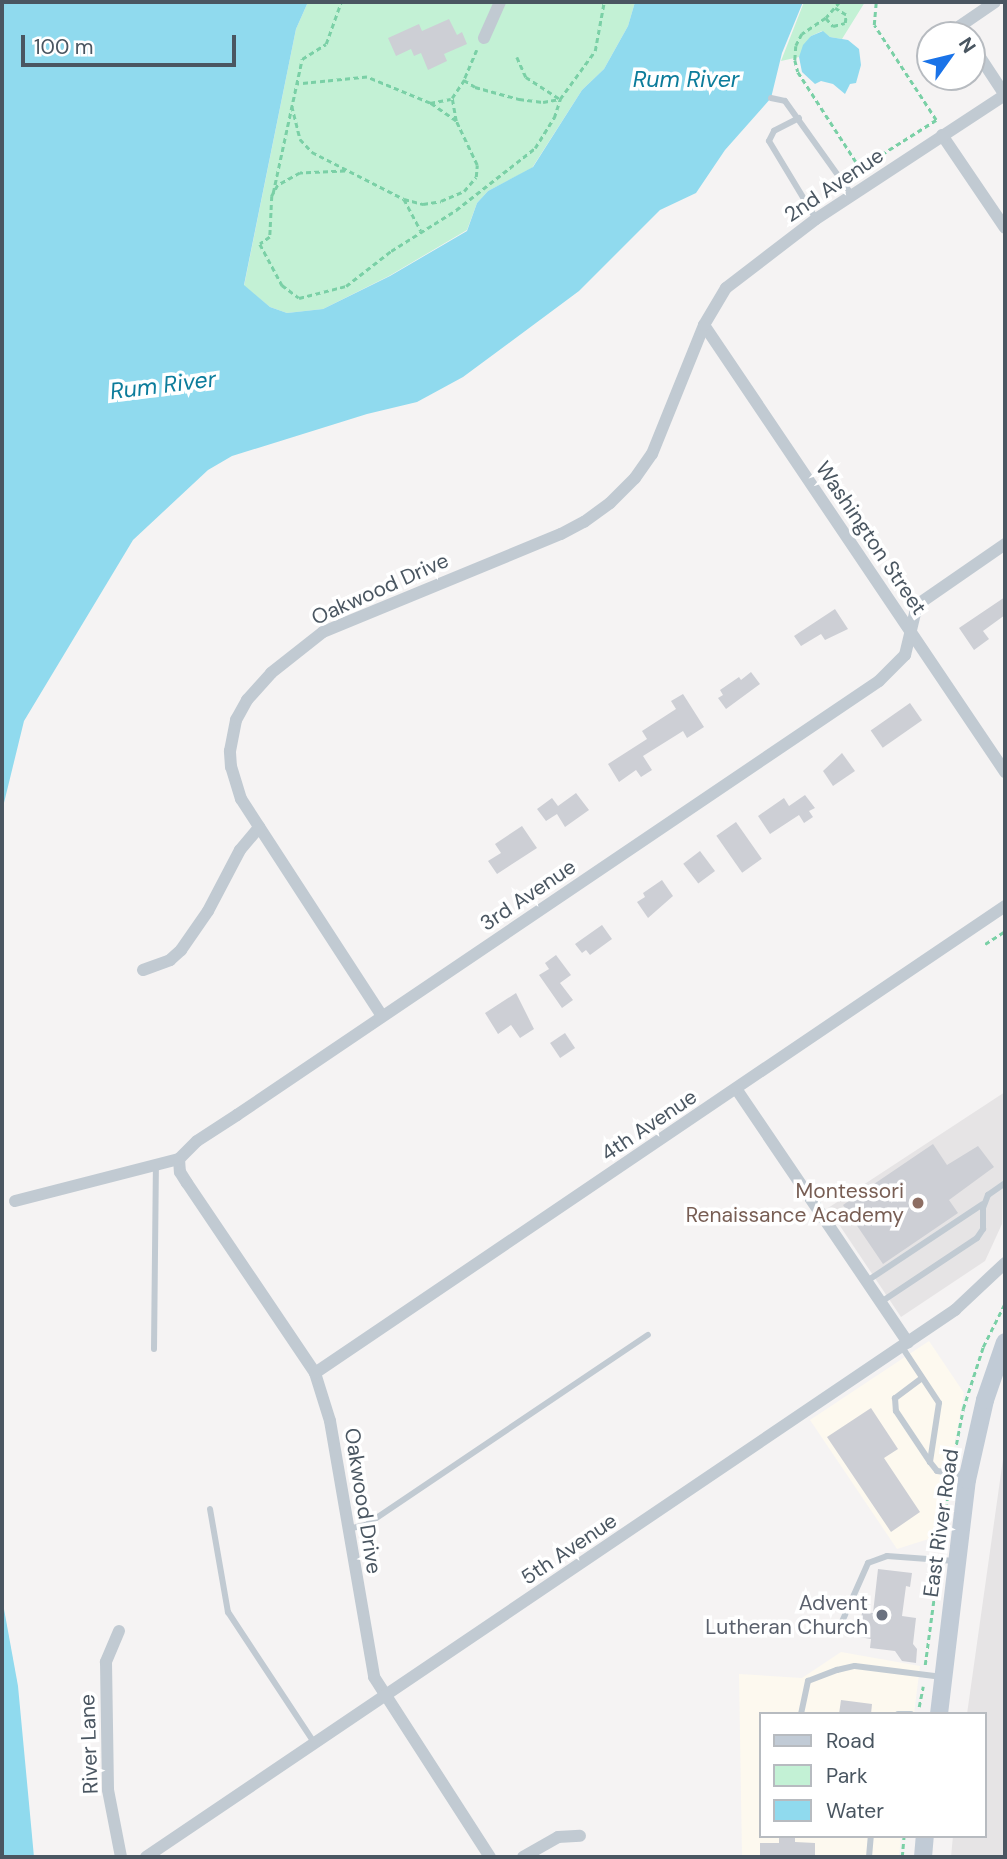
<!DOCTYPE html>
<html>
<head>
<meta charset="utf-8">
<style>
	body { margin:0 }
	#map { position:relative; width:1007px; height:1859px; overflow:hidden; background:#f5f3f3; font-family:"DM Sans",sans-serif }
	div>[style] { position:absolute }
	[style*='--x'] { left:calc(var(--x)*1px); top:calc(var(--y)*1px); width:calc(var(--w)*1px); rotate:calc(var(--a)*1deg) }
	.commercial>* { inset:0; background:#fdf9ef }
	.education>* { inset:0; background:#e6e4e5 }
	.green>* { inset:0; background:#c3f1d5 }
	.water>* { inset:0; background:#90daee }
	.building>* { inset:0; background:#cdcfd5; transform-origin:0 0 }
	.path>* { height:2.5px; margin-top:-1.25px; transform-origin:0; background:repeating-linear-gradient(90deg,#7ad0a6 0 5px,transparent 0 8.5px) }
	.lane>* { height:6px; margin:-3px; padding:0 3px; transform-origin:3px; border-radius:3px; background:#c1cad2 }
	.street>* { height:12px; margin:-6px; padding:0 6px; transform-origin:6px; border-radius:6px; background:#c1cad2 }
	.secondary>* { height:18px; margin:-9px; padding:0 9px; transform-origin:9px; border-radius:9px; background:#c1cbd6 }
	.dots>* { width:19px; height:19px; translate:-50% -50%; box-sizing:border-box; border:4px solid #fff; border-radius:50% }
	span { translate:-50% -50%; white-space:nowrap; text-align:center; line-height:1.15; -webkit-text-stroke:7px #fff; paint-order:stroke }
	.street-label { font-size:21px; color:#4a5661 }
	.education-label { font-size:21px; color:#785e54 }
	.right { translate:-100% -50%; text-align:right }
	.worship-label { font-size:21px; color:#5b616d }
	.water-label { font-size:23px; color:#0c7c9b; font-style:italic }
	.frame { position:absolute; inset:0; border:4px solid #4a5661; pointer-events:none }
	.legend { position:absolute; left:759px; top:1712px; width:228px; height:126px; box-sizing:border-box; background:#fff; border:2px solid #b7bbc0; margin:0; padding:9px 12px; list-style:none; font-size:21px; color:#4a5661 }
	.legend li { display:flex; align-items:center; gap:14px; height:35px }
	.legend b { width:35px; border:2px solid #b7bbc0 }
	.north { position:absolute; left:916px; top:21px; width:70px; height:70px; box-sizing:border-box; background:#fff; border:2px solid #b7bbc0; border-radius:50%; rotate:56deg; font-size:19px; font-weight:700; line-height:28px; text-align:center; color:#4a5661 }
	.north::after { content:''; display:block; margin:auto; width:24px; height:32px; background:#1a73e8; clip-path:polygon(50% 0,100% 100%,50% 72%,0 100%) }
	.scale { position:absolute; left:21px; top:35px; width:215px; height:32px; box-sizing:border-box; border:4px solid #4a5661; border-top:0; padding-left:9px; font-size:21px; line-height:24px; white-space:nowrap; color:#4a5661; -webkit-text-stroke:5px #fff; paint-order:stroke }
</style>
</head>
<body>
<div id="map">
	<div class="commercial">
		<div style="clip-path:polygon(929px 1341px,964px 1393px,938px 1536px,897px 1549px,810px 1420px)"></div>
		<div style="clip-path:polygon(841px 1652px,920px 1666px,914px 1714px,760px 1714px,760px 1836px,901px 1836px,899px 1857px,742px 1857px,739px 1674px,802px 1678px)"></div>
	</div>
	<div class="education">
		<div style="clip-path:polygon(1005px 1092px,1002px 1224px,985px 1261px,901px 1317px,828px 1208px)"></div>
		<div style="clip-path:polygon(1005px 1445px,1005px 1857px,951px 1857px,953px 1836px,984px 1836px,984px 1714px,967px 1714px)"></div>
	</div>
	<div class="green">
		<div style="clip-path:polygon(308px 2px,635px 2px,628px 26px,604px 69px,582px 90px,532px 168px,488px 191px,477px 203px,467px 230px,389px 276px,323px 309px,287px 313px,270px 307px,244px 286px,296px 29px)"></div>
		<div style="clip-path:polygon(804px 2px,865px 2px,842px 39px,830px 37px,822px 31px,811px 36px,799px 57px,781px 61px)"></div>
	</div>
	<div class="water">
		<div style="clip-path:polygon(2px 2px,308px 2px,296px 29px,244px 285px,270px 307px,287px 313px,323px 309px,390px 276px,467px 231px,477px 203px,488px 191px,533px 167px,582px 90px,604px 69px,628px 26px,635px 2px,803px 2px,782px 53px,771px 98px,725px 150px,696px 193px,660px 210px,579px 291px,463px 377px,417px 402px,367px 414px,232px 456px,208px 470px,133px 540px,24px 721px,2px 811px)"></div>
		<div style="clip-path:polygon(823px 31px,830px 37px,848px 40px,859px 49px,861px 65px,856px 83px,850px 84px,845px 94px,833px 84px,821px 81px,815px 84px,802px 72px,799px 57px,803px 45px,811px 36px)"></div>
		<div style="clip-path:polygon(2px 1598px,18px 1686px,34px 1857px,2px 1857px)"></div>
	</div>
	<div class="building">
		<div style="clip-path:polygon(449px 19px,457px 35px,462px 32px,467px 44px,444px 54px,447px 61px,428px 70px,421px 53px,414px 56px,411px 49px,396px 56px,388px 38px,419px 24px,422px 31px)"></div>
		<div style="clip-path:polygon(1005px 597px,1005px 615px,983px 631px,989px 639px,974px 650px,959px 628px)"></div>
		<div style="clip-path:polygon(835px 609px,848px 629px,825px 640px,821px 634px,801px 646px,794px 636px)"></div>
		<div style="clip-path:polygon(751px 672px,760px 684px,726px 709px,718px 698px,723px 695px,720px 690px,739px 677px,741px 680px)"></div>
		<div style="clip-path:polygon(683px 694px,704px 727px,687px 738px,683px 731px,643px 756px,652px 770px,641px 777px,636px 770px,619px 782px,608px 764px,647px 739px,642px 731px,676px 709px,671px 701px)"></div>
		<div style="left:910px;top:703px;width:21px;height:48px;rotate:55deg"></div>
		<div style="clip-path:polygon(842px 753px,855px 771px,833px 786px,823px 771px)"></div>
		<div style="clip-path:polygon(576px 793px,589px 810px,565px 827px,557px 814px,546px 821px,537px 809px,552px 798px,558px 806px)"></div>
		<div style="clip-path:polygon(805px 795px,815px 808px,809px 811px,813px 817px,804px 823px,799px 815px,770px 834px,758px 816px,784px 798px,789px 806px)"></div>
		<div style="left:736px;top:822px;width:45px;height:24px;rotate:55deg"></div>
		<div style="clip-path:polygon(522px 826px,537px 848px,497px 874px,488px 861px,501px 853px,495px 844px)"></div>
		<div style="left:700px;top:851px;width:25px;height:21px;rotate:53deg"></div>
		<div style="clip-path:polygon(662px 880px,673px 896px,648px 918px,637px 902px,645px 897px,643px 893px)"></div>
		<div style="clip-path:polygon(602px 925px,612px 939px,590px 955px,586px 950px,582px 953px,575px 944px)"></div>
		<div style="clip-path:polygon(556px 955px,571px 975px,560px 983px,573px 1000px,562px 1008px,539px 975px,549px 969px,545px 963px)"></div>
		<div style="clip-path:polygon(516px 993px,534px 1029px,520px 1038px,511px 1025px,498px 1034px,485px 1013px)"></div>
		<div style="left:565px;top:1033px;width:18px;height:18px;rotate:56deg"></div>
		<div style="clip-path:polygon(933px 1144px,947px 1165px,978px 1146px,994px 1167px,949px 1200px,958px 1213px,883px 1264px,843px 1205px)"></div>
		<div style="clip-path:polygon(871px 1408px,898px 1449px,884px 1458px,920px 1512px,891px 1532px,827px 1437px)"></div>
		<div style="clip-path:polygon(878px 1569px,912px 1573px,910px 1587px,906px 1586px,902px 1616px,916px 1618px,913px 1644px,917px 1649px,916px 1663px,902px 1661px,895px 1651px,870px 1648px,871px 1639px,859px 1637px,859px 1632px,850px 1631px,851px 1620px,861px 1620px,862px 1612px,873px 1613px)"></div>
		<div style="clip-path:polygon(841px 1700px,872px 1704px,871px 1714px,839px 1714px)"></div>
		<div style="clip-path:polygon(779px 1836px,795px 1836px,795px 1842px,815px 1843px,815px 1857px,760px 1857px,760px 1843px,779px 1843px)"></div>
	</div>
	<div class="path">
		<div style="--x:840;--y:2;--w:21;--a:131"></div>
		<div style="--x:826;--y:18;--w:29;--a:146"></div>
		<div style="--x:802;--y:34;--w:13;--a:117"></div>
		<div style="--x:796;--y:46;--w:14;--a:94"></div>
		<div style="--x:795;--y:60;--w:12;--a:76"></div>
		<div style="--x:798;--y:72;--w:114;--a:57.1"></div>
		<div style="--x:860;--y:168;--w:12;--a:132"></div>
		<div style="--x:826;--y:18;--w:11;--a:49"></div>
		<div style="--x:833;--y:26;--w:12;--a:-14"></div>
		<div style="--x:845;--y:23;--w:8;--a:-83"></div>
		<div style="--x:846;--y:15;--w:13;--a:-148"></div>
		<div style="--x:477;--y:50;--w:33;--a:113"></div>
		<div style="--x:464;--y:80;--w:13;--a:32"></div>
		<div style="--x:475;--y:87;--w:46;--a:15.3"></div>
		<div style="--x:519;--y:99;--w:24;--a:7"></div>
		<div style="--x:543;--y:102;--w:17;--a:-10"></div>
		<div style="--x:517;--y:57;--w:22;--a:66"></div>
		<div style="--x:526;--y:77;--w:40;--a:32.9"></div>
		<div style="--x:430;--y:103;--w:21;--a:-11"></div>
		<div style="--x:292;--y:106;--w:34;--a:76"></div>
		<div style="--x:300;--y:139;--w:18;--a:47"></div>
		<div style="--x:312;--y:152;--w:103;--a:27.1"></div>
		<div style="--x:404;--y:199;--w:20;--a:15"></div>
		<div style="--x:423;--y:204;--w:18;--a:-9"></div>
		<div style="--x:441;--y:201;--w:25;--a:-23"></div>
		<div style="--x:464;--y:191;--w:18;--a:-49"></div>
		<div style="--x:476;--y:177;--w:12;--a:-85"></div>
		<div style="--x:477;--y:165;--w:49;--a:-115.5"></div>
		<div style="--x:456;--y:121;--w:32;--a:-145"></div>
		<div style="--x:430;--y:103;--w:68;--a:-157.6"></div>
		<div style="--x:367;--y:77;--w:70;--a:174.3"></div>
		<div style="--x:456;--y:121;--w:23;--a:-100"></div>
		<div style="--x:452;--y:98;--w:22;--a:-56"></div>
		<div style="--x:860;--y:168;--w:90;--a:-32.3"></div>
		<div style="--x:936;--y:120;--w:113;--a:-123.1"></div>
		<div style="--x:874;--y:25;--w:23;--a:-85"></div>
		<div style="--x:345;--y:171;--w:45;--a:177.5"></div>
		<div style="--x:300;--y:173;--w:25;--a:151"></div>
		<div style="--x:278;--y:185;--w:13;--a:119"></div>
		<div style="--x:272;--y:196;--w:41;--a:92.8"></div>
		<div style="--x:270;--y:237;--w:12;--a:145"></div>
		<div style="--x:260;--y:244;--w:47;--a:61.8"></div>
		<div style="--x:282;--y:285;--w:21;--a:37"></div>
		<div style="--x:299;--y:298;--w:49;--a:-14.3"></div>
		<div style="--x:346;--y:286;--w:57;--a:-37.9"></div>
		<div style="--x:391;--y:251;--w:77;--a:-32.2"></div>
		<div style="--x:456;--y:210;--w:100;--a:-38.1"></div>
		<div style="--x:535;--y:148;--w:36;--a:-58"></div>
		<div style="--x:554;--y:118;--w:20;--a:-72"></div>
		<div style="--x:560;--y:99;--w:59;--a:-53.9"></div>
		<div style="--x:595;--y:51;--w:50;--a:-79.6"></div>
		<div style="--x:273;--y:193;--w:137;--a:-77.8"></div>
		<div style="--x:302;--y:59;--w:28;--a:-32"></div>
		<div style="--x:326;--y:44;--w:45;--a:-70.3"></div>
		<div style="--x:404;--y:199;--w:36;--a:62"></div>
		<div style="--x:985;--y:944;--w:24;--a:-33"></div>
		<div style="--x:1005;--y:1197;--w:34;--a:90"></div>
		<div style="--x:953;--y:1461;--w:53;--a:-79.1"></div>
		<div style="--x:963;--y:1409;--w:65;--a:-72.1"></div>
		<div style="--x:983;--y:1347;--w:49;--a:-63.4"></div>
		<div style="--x:940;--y:1551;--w:67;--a:-82.2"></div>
		<div style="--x:925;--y:1665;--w:98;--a:-82.4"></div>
		<div style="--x:919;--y:1707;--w:21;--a:-79"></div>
		<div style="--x:902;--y:1857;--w:21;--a:-85"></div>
	</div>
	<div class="lane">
		<div style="--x:771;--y:98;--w:14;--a:12"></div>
		<div style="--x:785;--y:101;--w:115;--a:54.5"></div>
		<div style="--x:799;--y:118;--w:28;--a:153"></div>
		<div style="--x:774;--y:131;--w:11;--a:117"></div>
		<div style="--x:769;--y:141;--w:91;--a:58.9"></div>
		<div style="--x:867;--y:1281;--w:139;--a:-33.6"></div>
		<div style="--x:881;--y:1302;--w:115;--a:-33.7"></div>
		<div style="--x:977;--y:1238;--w:11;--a:-56"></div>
		<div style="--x:983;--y:1229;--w:21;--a:-90"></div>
		<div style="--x:983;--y:1208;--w:14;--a:-69"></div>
		<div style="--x:988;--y:1195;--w:21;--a:-35"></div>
		<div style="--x:902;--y:1347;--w:67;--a:56.5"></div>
		<div style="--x:939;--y:1403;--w:60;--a:98.7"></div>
		<div style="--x:930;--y:1462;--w:11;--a:52"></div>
		<div style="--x:937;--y:1471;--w:28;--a:8"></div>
		<div style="--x:154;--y:1349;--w:182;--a:-89.4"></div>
		<div style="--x:922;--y:1378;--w:34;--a:143"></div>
		<div style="--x:895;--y:1398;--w:13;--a:86"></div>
		<div style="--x:896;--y:1411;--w:61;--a:56.3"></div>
		<div style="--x:210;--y:1509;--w:105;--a:80.1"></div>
		<div style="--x:228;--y:1612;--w:158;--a:56.6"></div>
		<div style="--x:348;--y:1529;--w:18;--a:-13"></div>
		<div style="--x:366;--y:1525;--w:340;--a:-34"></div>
		<div style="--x:841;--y:1624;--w:67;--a:-66.1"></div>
		<div style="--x:868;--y:1563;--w:20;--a:-20"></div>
		<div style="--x:887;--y:1556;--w:68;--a:4.2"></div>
		<div style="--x:801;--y:1714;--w:34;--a:-78"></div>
		<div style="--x:808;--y:1681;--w:31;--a:-21"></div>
		<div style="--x:837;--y:1670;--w:18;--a:-13"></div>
		<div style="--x:855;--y:1666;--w:88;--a:7.2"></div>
		<div style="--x:898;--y:1714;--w:13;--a:0"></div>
		<div style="--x:869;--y:1857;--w:21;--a:-85"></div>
	</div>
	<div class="street">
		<div style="--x:965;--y:35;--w:10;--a:-119"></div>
		<div style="--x:960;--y:26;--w:42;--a:-34.4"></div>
		<div style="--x:484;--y:38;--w:39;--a:-66"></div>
		<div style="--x:972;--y:45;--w:60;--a:56.6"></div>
		<div style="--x:942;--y:135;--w:112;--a:55.9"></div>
		<div style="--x:704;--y:325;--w:539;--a:56.04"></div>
		<div style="--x:143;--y:970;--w:29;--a:-20"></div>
		<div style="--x:170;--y:960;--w:15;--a:-42"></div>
		<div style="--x:181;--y:950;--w:47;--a:-55.3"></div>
		<div style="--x:208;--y:911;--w:69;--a:-62.3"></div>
		<div style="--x:240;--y:850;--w:30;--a:-50"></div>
		<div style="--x:382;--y:1016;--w:259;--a:-123"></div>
		<div style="--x:241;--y:799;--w:34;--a:-107"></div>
		<div style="--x:231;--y:767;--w:16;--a:-94"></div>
		<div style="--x:230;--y:751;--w:32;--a:-79"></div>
		<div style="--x:236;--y:720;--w:23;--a:-61"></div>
		<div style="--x:247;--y:700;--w:36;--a:-48"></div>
		<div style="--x:271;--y:673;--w:66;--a:-38.3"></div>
		<div style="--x:323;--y:632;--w:257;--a:-22.4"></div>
		<div style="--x:561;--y:534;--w:26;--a:-28"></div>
		<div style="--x:584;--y:522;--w:32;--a:-36"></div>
		<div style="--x:610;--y:503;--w:35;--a:-45"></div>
		<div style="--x:635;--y:478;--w:29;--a:-55"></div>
		<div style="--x:652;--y:454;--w:139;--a:-68"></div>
		<div style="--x:704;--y:325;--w:43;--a:-59.3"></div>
		<div style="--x:726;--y:288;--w:113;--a:-37.5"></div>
		<div style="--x:816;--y:219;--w:226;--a:-33.3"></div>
		<div style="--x:737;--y:1090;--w:305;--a:55.9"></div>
		<div style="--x:179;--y:1159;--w:13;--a:86"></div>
		<div style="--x:180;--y:1172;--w:13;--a:58"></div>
		<div style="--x:187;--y:1183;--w:229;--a:56"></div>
		<div style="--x:315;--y:1373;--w:50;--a:72.6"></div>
		<div style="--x:330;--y:1421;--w:260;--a:80.2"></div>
		<div style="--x:374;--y:1677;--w:214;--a:57.2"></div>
		<div style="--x:15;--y:1201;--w:169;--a:-14.4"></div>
		<div style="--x:179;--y:1159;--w:25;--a:-45"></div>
		<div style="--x:197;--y:1141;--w:48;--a:-33"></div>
		<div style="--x:237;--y:1115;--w:775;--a:-34.06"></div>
		<div style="--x:879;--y:681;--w:37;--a:-45"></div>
		<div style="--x:905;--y:655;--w:51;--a:-76.5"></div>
		<div style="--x:917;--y:605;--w:107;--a:-34.7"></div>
		<div style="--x:315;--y:1373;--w:833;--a:-34.09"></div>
		<div style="--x:119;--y:1631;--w:34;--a:113"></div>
		<div style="--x:106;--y:1662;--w:128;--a:89.1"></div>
		<div style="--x:108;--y:1790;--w:68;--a:79"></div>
		<div style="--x:146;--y:1857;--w:977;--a:-34.06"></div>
		<div style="--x:955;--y:1310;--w:69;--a:-43.2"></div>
		<div style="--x:523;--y:1857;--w:40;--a:-29.7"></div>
		<div style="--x:558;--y:1837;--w:22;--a:-3"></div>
	</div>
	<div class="secondary">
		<div style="--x:939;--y:1714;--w:236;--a:-83.2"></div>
		<div style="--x:967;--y:1480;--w:82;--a:-77.3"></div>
		<div style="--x:985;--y:1400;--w:61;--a:-71"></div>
		<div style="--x:923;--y:1857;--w:21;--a:-85"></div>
	</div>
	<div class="dots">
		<div style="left:918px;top:1203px;background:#8d6e63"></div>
		<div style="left:882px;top:1615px;background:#6b7280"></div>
	</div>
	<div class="street-label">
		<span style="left:834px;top:185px;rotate:-34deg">2nd Avenue</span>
		<span style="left:871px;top:538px;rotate:56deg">Washington Street</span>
		<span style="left:380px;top:589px;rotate:-24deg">Oakwood Drive</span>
		<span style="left:528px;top:895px;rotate:-34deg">3rd Avenue</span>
		<span style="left:649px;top:1125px;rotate:-34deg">4th Avenue</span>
		<span style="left:363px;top:1501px;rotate:81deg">Oakwood Drive</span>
		<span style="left:941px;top:1523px;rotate:-82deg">East River Road</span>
		<span style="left:569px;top:1549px;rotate:-34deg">5th Avenue</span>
		<span style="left:89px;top:1744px;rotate:-92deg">River Lane</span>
	</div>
	<div class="education-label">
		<span class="right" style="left:904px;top:1203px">Montessori<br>Renaissance Academy</span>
	</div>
	<div class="worship-label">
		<span class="right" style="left:868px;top:1615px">Advent<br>Lutheran Church</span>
	</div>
	<div class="water-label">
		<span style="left:686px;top:79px">Rum River</span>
		<span style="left:163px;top:385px;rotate:-7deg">Rum River</span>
	</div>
	<div class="frame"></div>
	<ul class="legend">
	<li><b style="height:9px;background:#c1cbd6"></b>Road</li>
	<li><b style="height:19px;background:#c3f1d5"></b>Park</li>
	<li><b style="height:19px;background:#90daee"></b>Water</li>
	</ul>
	<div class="north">N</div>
	<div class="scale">100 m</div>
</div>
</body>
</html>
